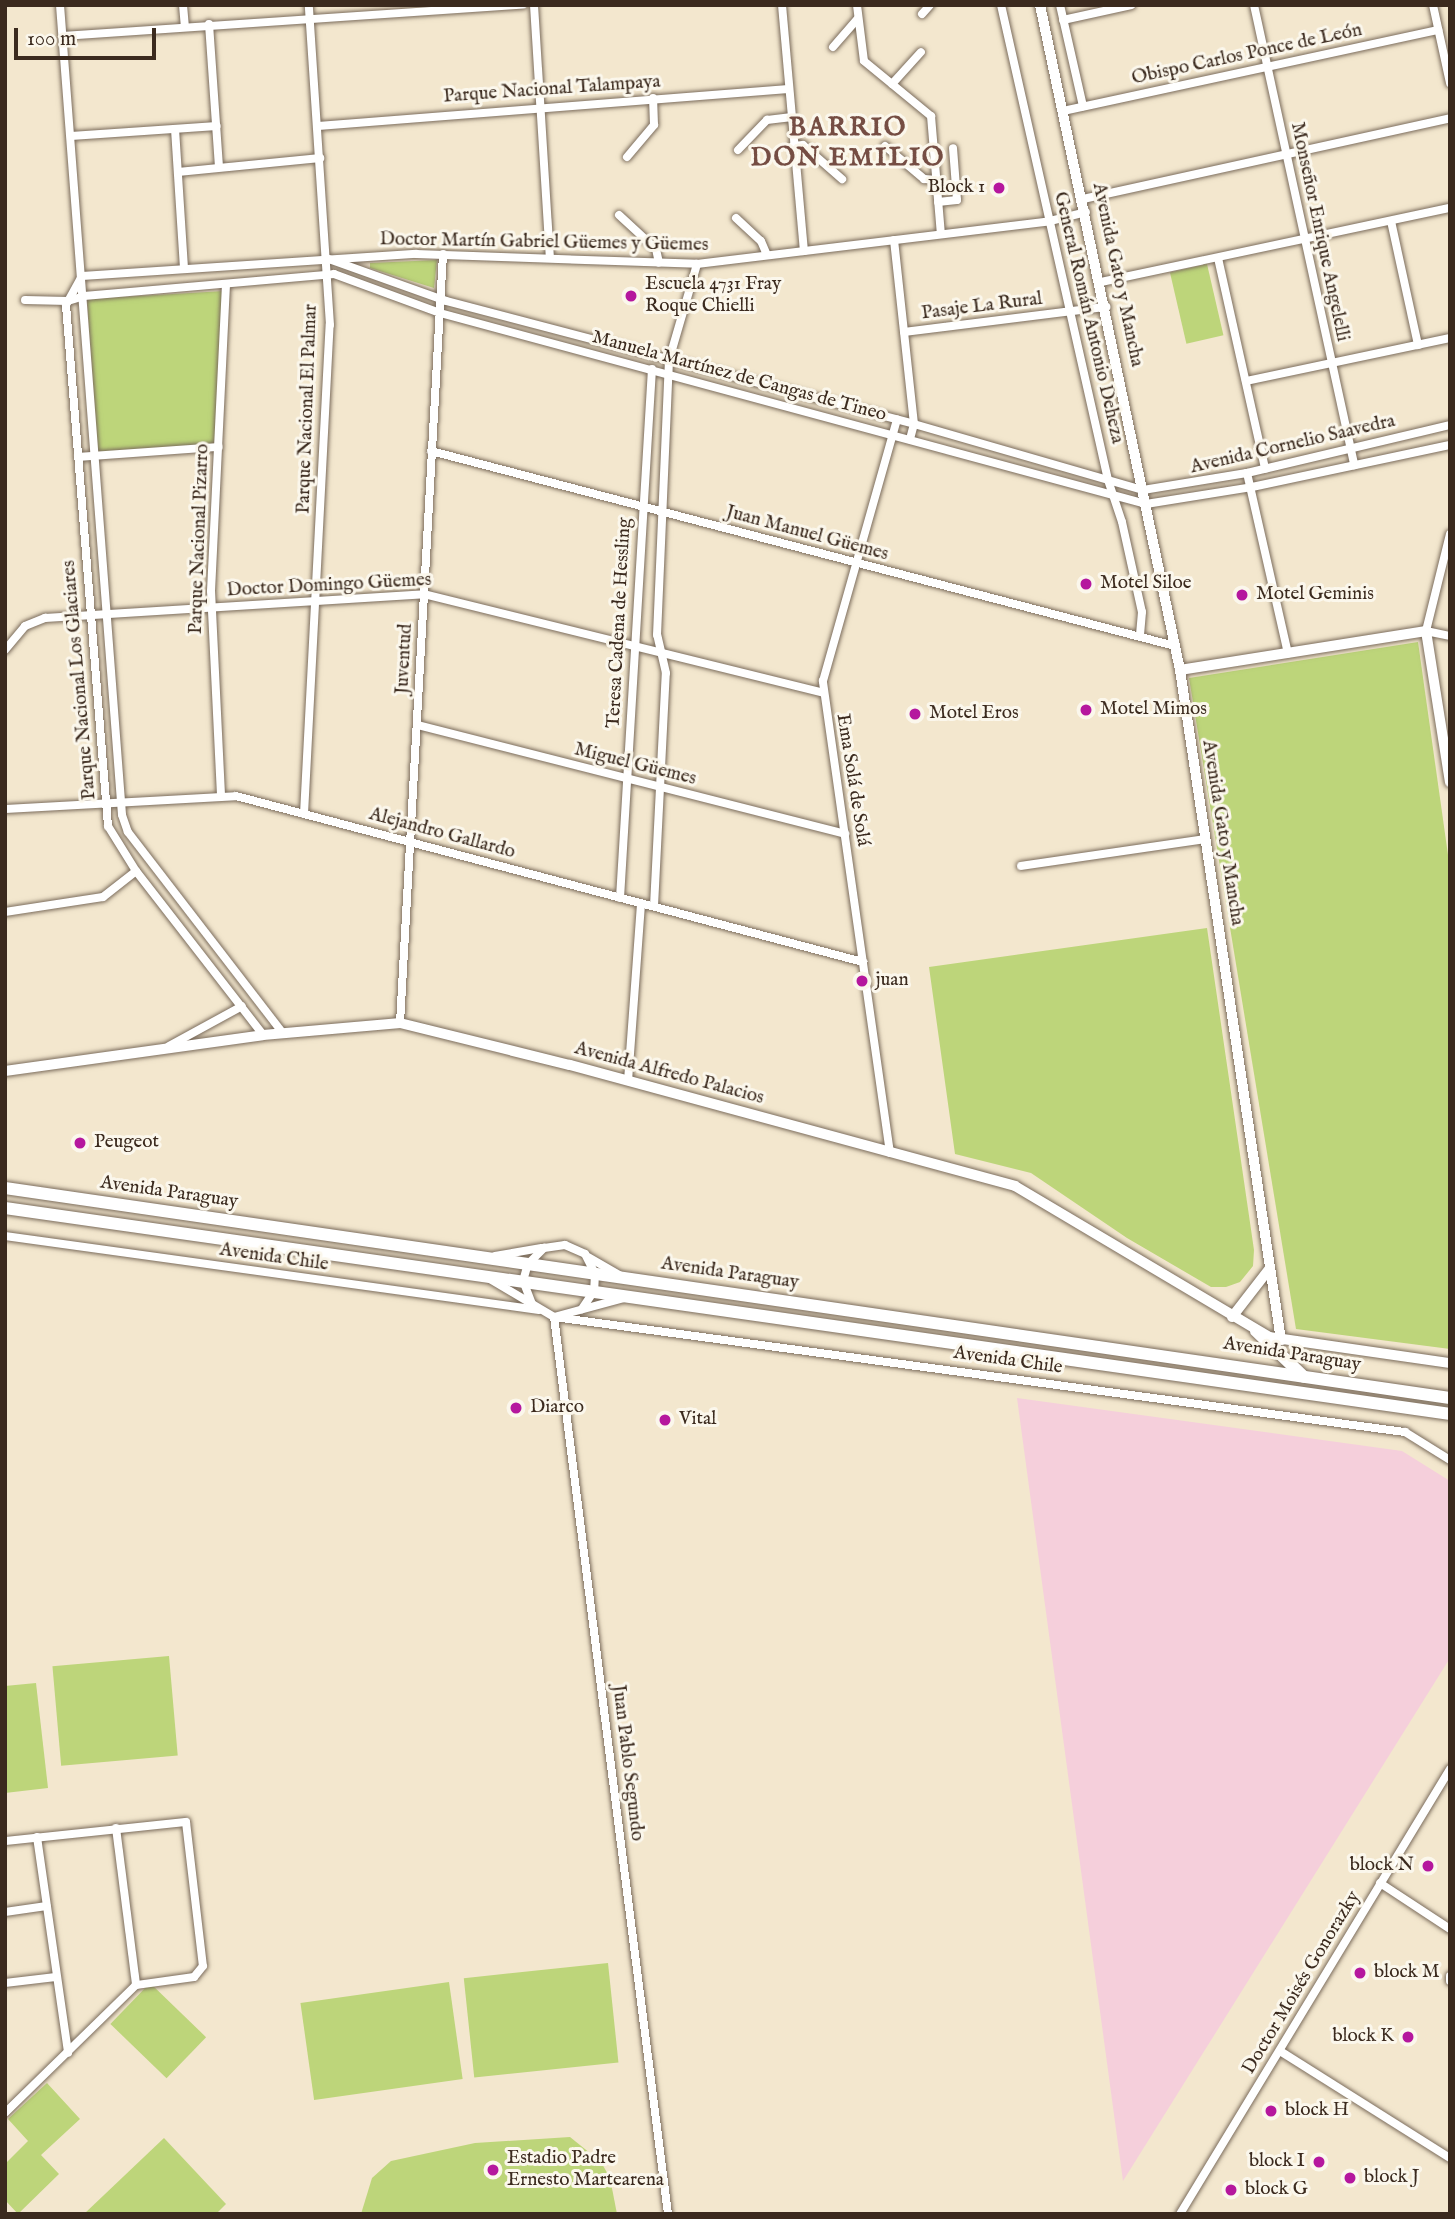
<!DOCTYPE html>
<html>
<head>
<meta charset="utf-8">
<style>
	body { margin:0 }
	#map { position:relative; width:1455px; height:2219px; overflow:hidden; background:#f3e7ce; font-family:"IM FELL English",serif }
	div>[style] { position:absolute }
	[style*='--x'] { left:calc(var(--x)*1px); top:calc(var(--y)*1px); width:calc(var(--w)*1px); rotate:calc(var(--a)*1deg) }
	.built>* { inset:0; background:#f5cfdb }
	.green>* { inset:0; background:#bdd57a; transform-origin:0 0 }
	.roads { filter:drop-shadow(0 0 2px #7b6c5c) drop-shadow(0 0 2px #7b6c5c) }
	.minor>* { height:8px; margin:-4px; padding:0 4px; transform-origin:4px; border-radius:4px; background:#fff }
	.tertiary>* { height:10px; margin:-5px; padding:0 5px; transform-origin:5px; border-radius:5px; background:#fff }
	.primary>* { height:12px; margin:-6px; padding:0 6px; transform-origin:6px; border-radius:6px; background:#fff }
	.dots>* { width:19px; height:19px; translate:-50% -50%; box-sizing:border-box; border:4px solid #fbf7ec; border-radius:50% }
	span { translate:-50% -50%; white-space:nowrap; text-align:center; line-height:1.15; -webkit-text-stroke:6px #fbf7ec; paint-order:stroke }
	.street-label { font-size:19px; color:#3b2a1e }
	.poi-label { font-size:19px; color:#3b2a1e }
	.right { translate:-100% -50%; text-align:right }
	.left { translate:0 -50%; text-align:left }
	.district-label { font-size:26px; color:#754d43; font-weight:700; letter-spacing:2px }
	.frame { position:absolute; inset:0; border:7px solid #3b2a1e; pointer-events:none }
	.scale { position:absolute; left:14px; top:28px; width:142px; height:32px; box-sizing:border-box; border:4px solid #3b2a1e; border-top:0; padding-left:9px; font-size:21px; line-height:24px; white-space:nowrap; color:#3b2a1e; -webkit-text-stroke:5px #fbf7ec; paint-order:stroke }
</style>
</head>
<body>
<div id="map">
	<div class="built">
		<div style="clip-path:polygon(1017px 1398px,1402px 1451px,1450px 1481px,1450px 1658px,1123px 2181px)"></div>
	</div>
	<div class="green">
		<div style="clip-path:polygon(437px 260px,434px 288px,370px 268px,370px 263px)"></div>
		<div style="left:1207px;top:264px;width:73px;height:38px;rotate:77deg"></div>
		<div style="clip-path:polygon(224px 291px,215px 445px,98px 454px,87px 299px)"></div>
		<div style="clip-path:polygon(1418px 642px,1450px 869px,1450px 1349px,1296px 1329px,1189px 678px)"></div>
		<div style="clip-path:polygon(1207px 928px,1254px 1250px,1253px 1266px,1240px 1282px,1226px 1287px,1211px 1287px,1127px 1238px,1031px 1173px,955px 1154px,929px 967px)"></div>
		<div style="left:169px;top:1656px;width:100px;height:117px;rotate:85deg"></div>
		<div style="clip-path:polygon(36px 1683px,48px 1788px,5px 1793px,5px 1686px)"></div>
		<div style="left:608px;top:1963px;width:100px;height:145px;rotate:84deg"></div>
		<div style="left:449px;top:1982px;width:98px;height:150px;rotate:82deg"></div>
		<div style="left:150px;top:1983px;width:78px;height:57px;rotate:44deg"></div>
		<div style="clip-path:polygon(47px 2083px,80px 2119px,41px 2155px,59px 2174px,18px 2214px,5px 2200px,5px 2164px,28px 2141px,8px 2119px)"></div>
		<div style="clip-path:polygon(570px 2137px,601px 2162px,610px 2178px,617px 2214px,361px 2214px,372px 2178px,391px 2161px,475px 2143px)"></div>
		<div style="clip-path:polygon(164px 2138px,226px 2204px,216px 2214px,84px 2214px)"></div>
	</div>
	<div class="roads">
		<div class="minor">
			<div style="--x:60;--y:5;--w:812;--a:85.62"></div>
			<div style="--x:122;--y:815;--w:18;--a:71"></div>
			<div style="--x:128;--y:832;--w:252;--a:52.4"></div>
			<div style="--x:183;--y:5;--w:21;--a:85"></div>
			<div style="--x:534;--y:5;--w:252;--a:86.4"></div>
			<div style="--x:782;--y:5;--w:247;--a:84.9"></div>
			<div style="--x:857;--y:5;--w:56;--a:82.9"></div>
			<div style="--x:864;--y:61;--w:87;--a:39.4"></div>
			<div style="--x:931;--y:116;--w:118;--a:85.2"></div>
			<div style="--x:1001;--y:5;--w:484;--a:77.3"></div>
			<div style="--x:1107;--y:477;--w:47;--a:71.6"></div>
			<div style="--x:1122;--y:522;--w:92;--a:77.5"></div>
			<div style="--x:1142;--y:612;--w:24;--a:95"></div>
			<div style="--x:1060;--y:5;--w:104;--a:77.2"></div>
			<div style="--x:1254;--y:5;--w:471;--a:77.7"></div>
			<div style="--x:1433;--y:5;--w:80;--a:77.7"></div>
			<div style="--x:922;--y:14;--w:12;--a:-48"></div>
			<div style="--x:1063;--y:20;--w:70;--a:-12.4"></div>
			<div style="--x:209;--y:24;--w:143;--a:86"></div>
			<div style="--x:63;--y:36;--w:461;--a:-3.9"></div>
			<div style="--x:833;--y:47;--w:38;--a:-49"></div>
			<div style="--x:892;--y:84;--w:43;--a:-47.8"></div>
			<div style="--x:1063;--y:111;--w:384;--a:-12.2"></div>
			<div style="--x:319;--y:126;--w:470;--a:-4.5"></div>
			<div style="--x:175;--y:129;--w:140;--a:86.3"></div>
			<div style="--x:71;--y:136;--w:146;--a:-3.9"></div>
			<div style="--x:793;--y:146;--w:10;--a:-6"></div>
			<div style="--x:803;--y:145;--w:52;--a:41.1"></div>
			<div style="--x:885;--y:146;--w:51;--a:40.2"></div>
			<div style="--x:924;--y:179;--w:13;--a:4"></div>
			<div style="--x:738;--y:150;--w:42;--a:-46"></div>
			<div style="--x:767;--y:120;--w:23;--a:-7"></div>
			<div style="--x:627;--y:157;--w:42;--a:-49.8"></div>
			<div style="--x:654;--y:125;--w:27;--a:-92"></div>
			<div style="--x:178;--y:172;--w:143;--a:-5.6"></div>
			<div style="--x:1083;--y:199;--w:376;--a:-12.4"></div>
			<div style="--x:938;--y:202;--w:19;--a:-6"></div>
			<div style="--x:957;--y:200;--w:52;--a:-94.4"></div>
			<div style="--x:619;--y:215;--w:50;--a:42.6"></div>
			<div style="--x:656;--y:249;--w:14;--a:78"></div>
			<div style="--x:736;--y:218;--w:34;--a:43"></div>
			<div style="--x:761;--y:241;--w:15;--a:67"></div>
			<div style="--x:1391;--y:221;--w:127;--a:77.7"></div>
			<div style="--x:894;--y:240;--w:185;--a:83.8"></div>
			<div style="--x:914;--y:424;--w:16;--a:105"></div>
			<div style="--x:326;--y:258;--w:127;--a:19.7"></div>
			<div style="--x:446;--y:301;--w:484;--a:14.7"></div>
			<div style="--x:914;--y:424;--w:238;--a:16.1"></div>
			<div style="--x:1143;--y:490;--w:105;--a:-9.3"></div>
			<div style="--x:1247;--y:473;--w:209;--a:-13.3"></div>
			<div style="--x:1218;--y:258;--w:216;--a:77.4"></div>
			<div style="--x:82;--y:276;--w:335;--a:-3.8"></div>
			<div style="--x:416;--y:254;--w:281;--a:2"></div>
			<div style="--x:697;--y:264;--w:356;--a:-6.9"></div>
			<div style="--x:1050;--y:221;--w:37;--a:-14"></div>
			<div style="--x:82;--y:276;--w:33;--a:119"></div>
			<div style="--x:66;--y:305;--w:523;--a:85.39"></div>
			<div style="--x:108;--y:826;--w:53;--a:58.1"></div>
			<div style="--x:136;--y:871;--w:207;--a:52.2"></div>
			<div style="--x:1101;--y:282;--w:357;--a:-12"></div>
			<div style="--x:25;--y:300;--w:43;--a:1.3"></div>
			<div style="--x:68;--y:301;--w:17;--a:-17"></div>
			<div style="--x:84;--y:296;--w:251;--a:-5"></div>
			<div style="--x:334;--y:274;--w:113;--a:20.2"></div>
			<div style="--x:440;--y:313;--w:731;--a:15.14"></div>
			<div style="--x:1146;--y:504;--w:107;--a:-9.1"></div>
			<div style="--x:1252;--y:487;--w:202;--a:-12"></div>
			<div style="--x:904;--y:332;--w:204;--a:-7.1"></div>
			<div style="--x:1246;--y:381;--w:208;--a:-11.9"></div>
			<div style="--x:431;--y:451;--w:769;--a:14.69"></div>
			<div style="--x:78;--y:457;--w:141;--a:-4.1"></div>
			<div style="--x:1247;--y:473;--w:185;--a:77.2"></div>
			<div style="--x:1450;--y:534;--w:100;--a:103.9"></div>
			<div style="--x:1426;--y:631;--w:25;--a:12"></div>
			<div style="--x:5;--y:650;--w:31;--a:-50"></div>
			<div style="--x:25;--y:626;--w:22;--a:-22"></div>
			<div style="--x:45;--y:618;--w:380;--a:-3.6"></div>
			<div style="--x:424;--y:594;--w:411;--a:13.9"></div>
			<div style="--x:418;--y:725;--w:441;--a:14.3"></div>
			<div style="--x:221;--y:795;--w:204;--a:-92.8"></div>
			<div style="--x:211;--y:591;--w:307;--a:-87.2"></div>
			<div style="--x:5;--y:809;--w:231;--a:-3.2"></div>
			<div style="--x:236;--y:796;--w:649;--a:14.83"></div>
			<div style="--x:304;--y:814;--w:490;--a:-87"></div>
			<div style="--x:330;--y:325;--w:321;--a:-93.8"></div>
			<div style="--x:1021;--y:866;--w:186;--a:-8.3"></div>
			<div style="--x:620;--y:898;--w:530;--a:-86.54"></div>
			<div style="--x:654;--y:906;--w:233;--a:-87.1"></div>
			<div style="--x:666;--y:673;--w:39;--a:-103"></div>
			<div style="--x:657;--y:635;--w:275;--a:-87.5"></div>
			<div style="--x:669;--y:360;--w:100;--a:-73.7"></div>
			<div style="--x:5;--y:912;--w:99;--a:-8.7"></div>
			<div style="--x:103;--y:897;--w:42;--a:-38.2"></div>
			<div style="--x:400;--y:1023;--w:770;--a:-86.8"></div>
			<div style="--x:169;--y:1046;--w:83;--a:-28.7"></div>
			<div style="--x:628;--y:1081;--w:178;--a:-85.8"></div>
			<div style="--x:890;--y:1153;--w:477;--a:-98.1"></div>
			<div style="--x:823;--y:681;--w:272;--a:-74.2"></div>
			<div style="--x:5;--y:1236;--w:539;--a:7.89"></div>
			<div style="--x:495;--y:1256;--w:47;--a:-9.9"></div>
			<div style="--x:588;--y:1257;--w:36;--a:30"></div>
			<div style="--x:490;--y:1279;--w:74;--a:30.7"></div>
			<div style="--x:554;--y:1317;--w:73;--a:-15.2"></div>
			<div style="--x:532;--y:1304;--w:25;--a:-111"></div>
			<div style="--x:523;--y:1281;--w:18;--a:-74"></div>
			<div style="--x:528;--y:1264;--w:23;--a:-45"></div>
			<div style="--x:544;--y:1248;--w:21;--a:-8"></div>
			<div style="--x:565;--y:1245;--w:22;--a:24"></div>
			<div style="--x:585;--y:1254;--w:22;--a:63"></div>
			<div style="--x:595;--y:1274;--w:17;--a:93"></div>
			<div style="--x:594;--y:1291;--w:22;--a:124"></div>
			<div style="--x:116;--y:1828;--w:158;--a:82.7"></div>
			<div style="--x:37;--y:1837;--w:218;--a:81.8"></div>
			<div style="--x:5;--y:1841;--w:182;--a:-6"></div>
			<div style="--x:186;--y:1822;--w:145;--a:83.3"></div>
			<div style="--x:203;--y:1966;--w:14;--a:129"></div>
			<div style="--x:194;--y:1977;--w:59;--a:172.1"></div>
			<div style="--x:136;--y:1985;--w:183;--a:135.7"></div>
			<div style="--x:1380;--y:1883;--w:84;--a:33.3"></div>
			<div style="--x:5;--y:1912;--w:42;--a:-8.1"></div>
			<div style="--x:1450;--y:1976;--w:5;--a:90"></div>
			<div style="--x:5;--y:1983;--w:51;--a:-6.7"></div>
			<div style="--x:1280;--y:2051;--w:201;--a:32.2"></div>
			<div style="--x:668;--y:2214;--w:904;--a:-97.24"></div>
			<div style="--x:554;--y:1317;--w:859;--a:7.7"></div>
			<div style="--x:1405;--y:1432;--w:53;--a:31.9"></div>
			<div style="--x:1180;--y:2214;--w:521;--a:-58.75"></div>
		</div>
		<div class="tertiary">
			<div style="--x:1040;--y:5;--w:680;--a:78.11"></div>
			<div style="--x:1180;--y:670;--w:678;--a:81.43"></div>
			<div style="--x:1180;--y:670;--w:249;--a:-9"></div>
			<div style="--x:1426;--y:631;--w:153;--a:81"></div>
			<div style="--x:5;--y:1071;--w:260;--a:-7.9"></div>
			<div style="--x:263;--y:1035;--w:138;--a:-5"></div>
			<div style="--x:400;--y:1023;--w:175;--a:13.9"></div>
			<div style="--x:570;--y:1065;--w:461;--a:15.2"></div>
			<div style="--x:1015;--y:1186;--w:295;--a:30.7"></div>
			<div style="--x:1269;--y:1337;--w:183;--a:8.2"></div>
			<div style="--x:1232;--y:1317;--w:62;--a:-52.2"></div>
		</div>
		<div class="primary">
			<div style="--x:5;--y:1188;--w:1460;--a:8.27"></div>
			<div style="--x:5;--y:1208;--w:1460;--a:8.11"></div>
			<div style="--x:1256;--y:1331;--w:66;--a:43.8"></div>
		</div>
	</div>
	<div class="dots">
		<div style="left:999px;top:188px;background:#b5179e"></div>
		<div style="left:631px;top:296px;background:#b5179e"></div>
		<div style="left:1086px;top:584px;background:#b5179e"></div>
		<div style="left:1242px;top:595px;background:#b5179e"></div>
		<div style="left:1086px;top:710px;background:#b5179e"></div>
		<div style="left:915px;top:714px;background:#b5179e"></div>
		<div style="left:862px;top:981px;background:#b5179e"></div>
		<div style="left:80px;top:1143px;background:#b5179e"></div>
		<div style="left:516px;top:1408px;background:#b5179e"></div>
		<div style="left:665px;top:1420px;background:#b5179e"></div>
		<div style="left:1428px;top:1866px;background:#b5179e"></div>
		<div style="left:1360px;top:1973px;background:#b5179e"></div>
		<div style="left:1408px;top:2037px;background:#b5179e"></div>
		<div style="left:1271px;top:2111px;background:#b5179e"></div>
		<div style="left:1319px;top:2162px;background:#b5179e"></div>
		<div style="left:493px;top:2170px;background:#b5179e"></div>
		<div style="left:1350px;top:2178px;background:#b5179e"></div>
		<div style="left:1231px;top:2190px;background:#b5179e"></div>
	</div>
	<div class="street-label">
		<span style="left:1247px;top:55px;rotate:-12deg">Obispo Carlos Ponce de León</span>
		<span style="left:552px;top:90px;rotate:-4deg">Parque Nacional Talampaya</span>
		<span style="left:1319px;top:232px;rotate:78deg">Monseñor Enrique Angelelli</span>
		<span style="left:544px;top:243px;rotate:1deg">Doctor Martín Gabriel Güemes y Güemes</span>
		<span style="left:1117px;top:275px;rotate:78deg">Avenida Gato y Mancha</span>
		<span style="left:982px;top:307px;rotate:-7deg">Pasaje La Rural</span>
		<span style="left:1088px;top:318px;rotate:77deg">General Román Antonio Deheza</span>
		<span style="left:739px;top:377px;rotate:15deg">Manuela Martínez de Cangas de Tineo</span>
		<span style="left:308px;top:409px;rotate:-88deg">Parque Nacional El Palmar</span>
		<span style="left:1293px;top:445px;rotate:-13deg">Avenida Cornelio Saavedra</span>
		<span style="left:807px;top:534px;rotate:15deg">Juan Manuel Güemes</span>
		<span style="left:200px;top:539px;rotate:-88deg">Parque Nacional Pizarro</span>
		<span style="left:329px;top:586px;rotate:-3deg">Doctor Domingo Güemes</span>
		<span style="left:620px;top:623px;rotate:-87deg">Teresa Cadena de Hessling</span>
		<span style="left:405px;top:659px;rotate:-87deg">Juventud</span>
		<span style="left:80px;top:680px;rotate:-95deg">Parque Nacional Los Glaciares</span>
		<span style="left:635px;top:765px;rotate:14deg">Miguel Güemes</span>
		<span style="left:852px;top:780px;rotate:81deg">Ema Solá de Solá</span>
		<span style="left:1222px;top:833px;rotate:81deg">Avenida Gato y Mancha</span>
		<span style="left:442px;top:834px;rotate:15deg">Alejandro Gallardo</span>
		<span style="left:669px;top:1074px;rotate:15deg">Avenida Alfredo Palacios</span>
		<span style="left:169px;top:1193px;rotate:8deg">Avenida Paraguay</span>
		<span style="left:274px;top:1258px;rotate:8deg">Avenida Chile</span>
		<span style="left:730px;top:1274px;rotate:8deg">Avenida Paraguay</span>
		<span style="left:1292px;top:1355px;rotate:9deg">Avenida Paraguay</span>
		<span style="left:1008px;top:1361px;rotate:8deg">Avenida Chile</span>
		<span style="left:627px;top:1763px;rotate:83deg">Juan Pablo Segundo</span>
		<span style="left:1302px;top:1983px;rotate:-59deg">Doctor Moisés Gonorazky</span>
	</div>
	<div class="poi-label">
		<span class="right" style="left:985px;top:188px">Block 1</span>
		<span class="left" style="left:645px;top:296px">Escuela 4731 Fray<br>Roque Chielli</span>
		<span class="left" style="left:1100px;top:584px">Motel Siloe</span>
		<span class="left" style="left:1256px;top:595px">Motel Geminis</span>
		<span class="left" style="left:1100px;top:710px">Motel Mimos</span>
		<span class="left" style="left:929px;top:714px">Motel Eros</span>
		<span class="left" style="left:876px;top:981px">juan</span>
		<span class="left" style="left:94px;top:1143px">Peugeot</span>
		<span class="left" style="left:530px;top:1408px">Diarco</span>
		<span class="left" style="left:679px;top:1420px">Vital</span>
		<span class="right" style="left:1414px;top:1866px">block N</span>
		<span class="left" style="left:1374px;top:1973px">block M</span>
		<span class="right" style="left:1394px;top:2037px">block K</span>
		<span class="left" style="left:1285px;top:2111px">block H</span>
		<span class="left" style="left:507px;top:2170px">Estadio Padre<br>Ernesto Martearena</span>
		<span class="right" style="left:1305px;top:2162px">block I</span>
		<span class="left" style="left:1364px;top:2178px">block J</span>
		<span class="left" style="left:1245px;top:2190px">block G</span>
	</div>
	<div class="district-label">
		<span style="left:848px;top:143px">BARRIO<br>DON EMILIO</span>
	</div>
	<div class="frame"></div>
	<div class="scale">100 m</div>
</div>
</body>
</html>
